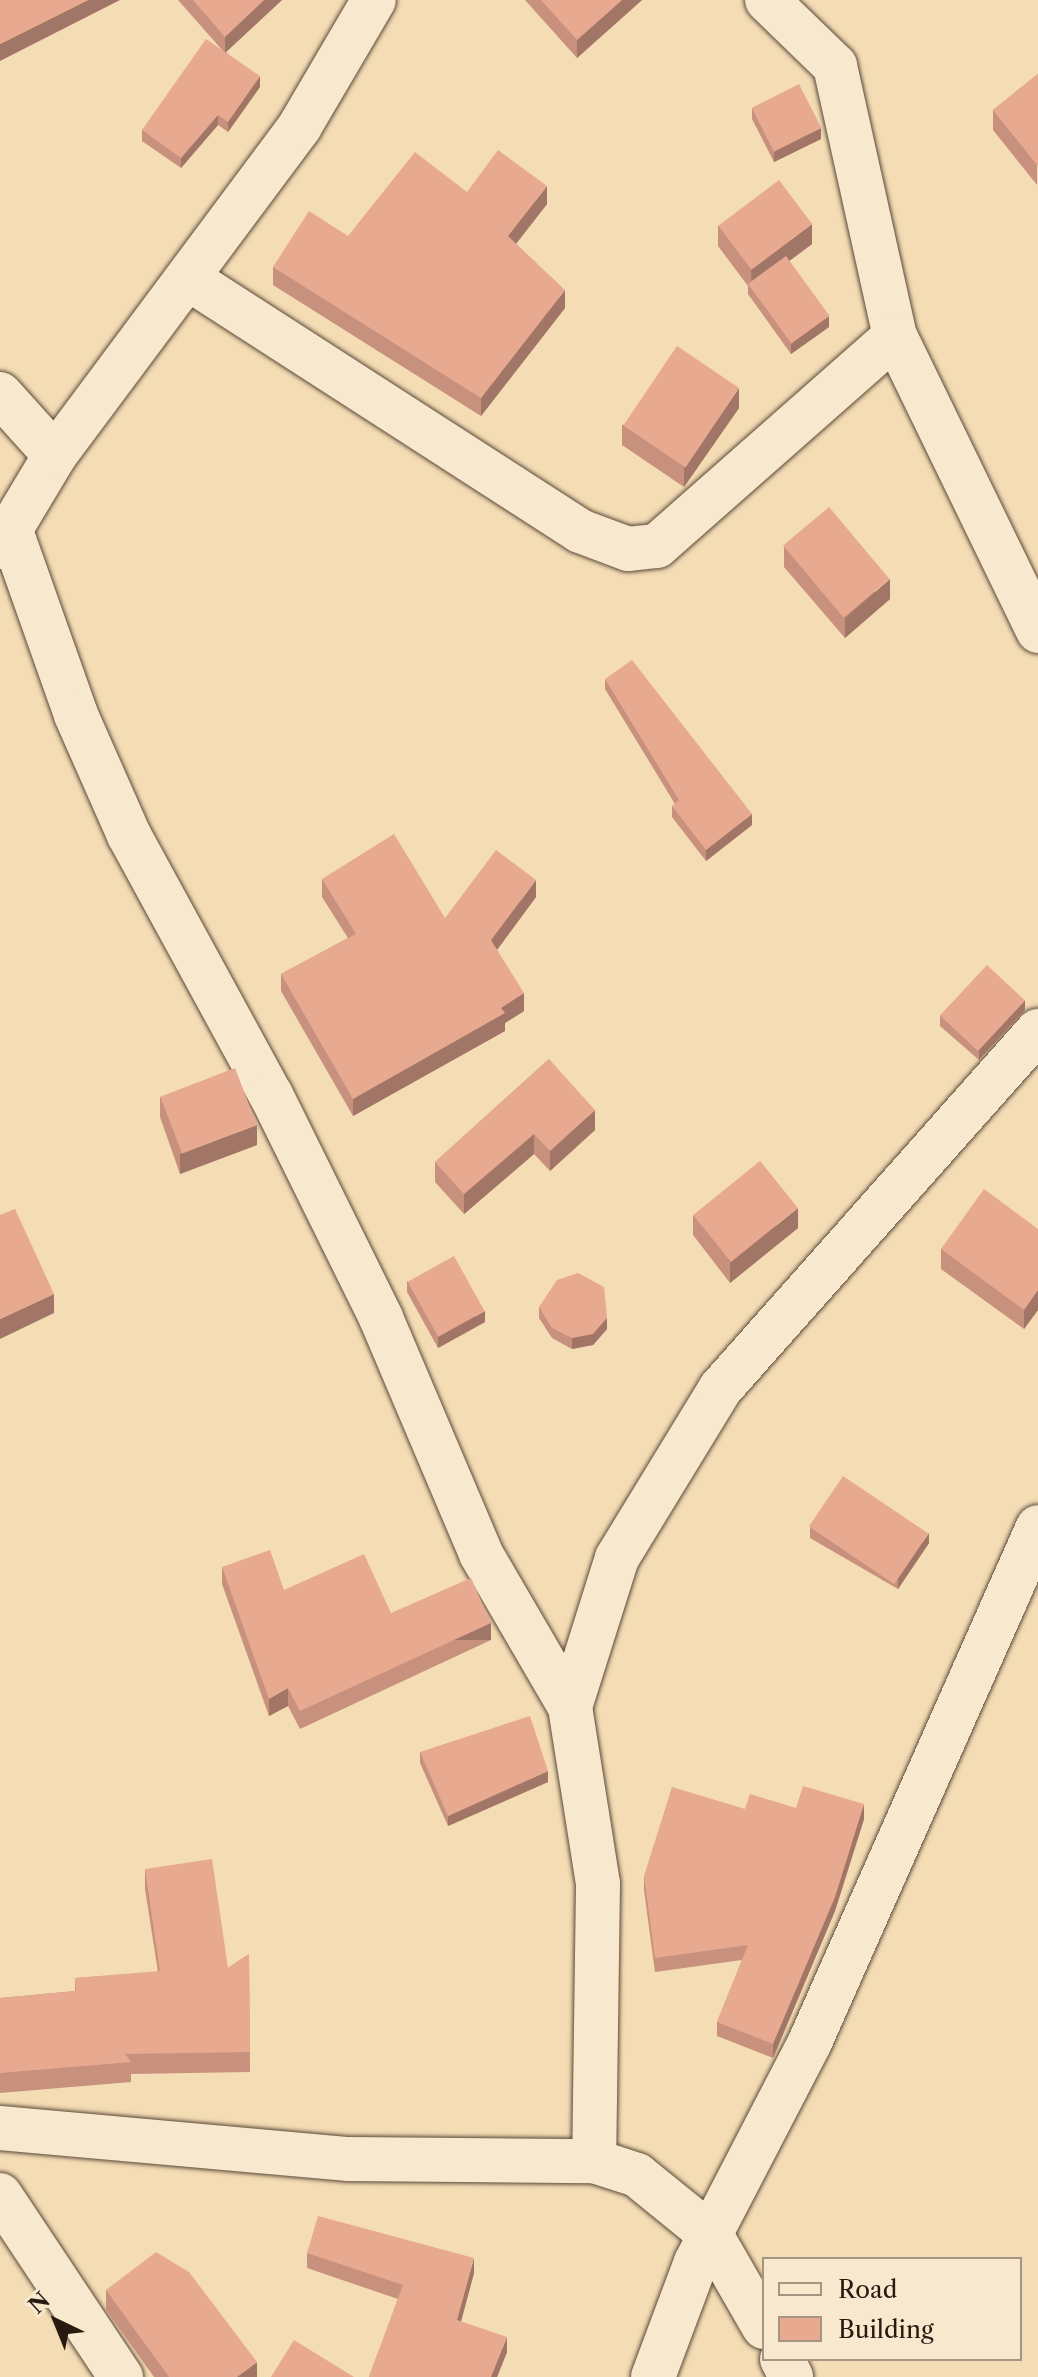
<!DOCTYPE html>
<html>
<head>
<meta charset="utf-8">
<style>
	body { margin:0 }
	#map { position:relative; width:1038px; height:2377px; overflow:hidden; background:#f4dcb4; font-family:"Libre Caslon Text",serif }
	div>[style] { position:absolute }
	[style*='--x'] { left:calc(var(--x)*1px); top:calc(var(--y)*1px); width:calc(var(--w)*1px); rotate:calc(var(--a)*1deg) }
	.roads { filter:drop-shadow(0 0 2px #5b4a3a) drop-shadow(0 0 2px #5b4a3a) }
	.minor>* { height:44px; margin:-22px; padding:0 22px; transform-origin:22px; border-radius:22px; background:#f8e8ce }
	.wall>* { inset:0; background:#c8917d }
	.shaded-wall>* { inset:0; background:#a27666; transform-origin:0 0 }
	.building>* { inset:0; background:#e8a991; transform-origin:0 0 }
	span { translate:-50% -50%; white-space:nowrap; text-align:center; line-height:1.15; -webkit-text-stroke:7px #f8e8ce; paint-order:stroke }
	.legend { position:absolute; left:762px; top:2257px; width:260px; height:104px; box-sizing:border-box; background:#f8e8ce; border:2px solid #a59582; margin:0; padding:10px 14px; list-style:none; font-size:24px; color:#281911 }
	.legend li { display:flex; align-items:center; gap:16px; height:40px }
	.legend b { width:40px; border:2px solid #a59582 }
	.north { position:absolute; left:16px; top:2281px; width:80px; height:80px; -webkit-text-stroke:6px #f8e8ce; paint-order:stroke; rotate:317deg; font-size:22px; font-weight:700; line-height:32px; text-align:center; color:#281911 }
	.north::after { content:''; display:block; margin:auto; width:28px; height:36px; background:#281911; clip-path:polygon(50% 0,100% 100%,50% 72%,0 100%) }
</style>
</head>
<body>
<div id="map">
	<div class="roads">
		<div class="minor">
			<div style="--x:767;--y:0;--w:95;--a:44.1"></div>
			<div style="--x:835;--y:66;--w:277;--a:77.5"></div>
			<div style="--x:895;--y:336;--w:328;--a:64.1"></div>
			<div style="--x:189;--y:279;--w:465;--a:32.8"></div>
			<div style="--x:580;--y:531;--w:51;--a:20.6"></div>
			<div style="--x:628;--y:549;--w:29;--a:-6"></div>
			<div style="--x:657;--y:546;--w:317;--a:-41.4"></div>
			<div style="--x:0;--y:394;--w:82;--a:48"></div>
			<div style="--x:11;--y:531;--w:195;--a:70.5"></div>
			<div style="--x:76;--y:715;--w:131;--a:66.2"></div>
			<div style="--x:129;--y:835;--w:296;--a:61.4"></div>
			<div style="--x:271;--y:1095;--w:249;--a:63.7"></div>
			<div style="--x:381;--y:1318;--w:256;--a:67"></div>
			<div style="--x:481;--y:1554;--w:177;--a:59.8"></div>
			<div style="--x:570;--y:1707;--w:179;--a:81"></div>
			<div style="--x:598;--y:1884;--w:277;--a:90.8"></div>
			<div style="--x:594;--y:2161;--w:45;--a:18"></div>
			<div style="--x:637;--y:2175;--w:95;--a:39"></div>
			<div style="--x:711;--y:2235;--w:106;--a:60.1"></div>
			<div style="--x:0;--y:547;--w:107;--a:-59.1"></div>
			<div style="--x:55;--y:455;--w:410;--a:-53.3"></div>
			<div style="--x:300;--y:126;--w:146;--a:-59.6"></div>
			<div style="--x:570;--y:1707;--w:156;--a:-72.5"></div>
			<div style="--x:617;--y:1558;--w:198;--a:-58.6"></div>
			<div style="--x:720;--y:1389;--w:479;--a:-48.4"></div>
			<div style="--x:0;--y:2128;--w:350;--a:5.1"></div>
			<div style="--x:349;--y:2159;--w:245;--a:0.5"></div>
			<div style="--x:0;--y:2195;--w:219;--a:56.4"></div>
			<div style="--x:782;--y:2359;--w:20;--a:63"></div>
			<div style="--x:653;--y:2377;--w:123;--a:-69.5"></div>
			<div style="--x:696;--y:2262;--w:248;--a:-62.6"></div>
			<div style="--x:810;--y:2042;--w:563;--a:-66.12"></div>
		</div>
	</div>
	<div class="wall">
		<div style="clip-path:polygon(178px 0,282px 0,226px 52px,260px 87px,228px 132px,218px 125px,181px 168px,142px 141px,142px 130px,223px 51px)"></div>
		<div style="clip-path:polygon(525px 0,642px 0,577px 58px)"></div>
		<div style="clip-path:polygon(1038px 74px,1037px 185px,993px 130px,993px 110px)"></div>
		<div style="clip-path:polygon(752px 108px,821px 139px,774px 162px,752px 119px)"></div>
		<div style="clip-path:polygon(467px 192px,547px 204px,516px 244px,565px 308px,481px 416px,273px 285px,273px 267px,348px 236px)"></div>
		<div style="clip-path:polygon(718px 226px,812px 244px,789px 261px,829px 327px,791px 354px,748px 294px,748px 286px,718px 246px)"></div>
		<div style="clip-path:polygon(739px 408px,684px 487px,622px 445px,622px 425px)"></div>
		<div style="clip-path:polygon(784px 547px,890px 599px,845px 638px,784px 567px)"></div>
		<div style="clip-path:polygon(605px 679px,752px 825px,706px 861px,672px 817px,672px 806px,675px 804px,605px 689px)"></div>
		<div style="clip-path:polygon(322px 879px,445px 918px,536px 897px,497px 950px,524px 1011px,505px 1023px,505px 1031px,353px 1116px,281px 991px,281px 974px,348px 938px,322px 897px)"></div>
		<div style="clip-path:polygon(1025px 1010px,979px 1060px,940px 1026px,940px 1015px)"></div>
		<div style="clip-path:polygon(549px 1059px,595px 1130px,550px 1171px,534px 1154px,464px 1214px,435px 1182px,435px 1162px)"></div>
		<div style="clip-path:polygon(160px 1097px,257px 1145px,180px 1174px,160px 1117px)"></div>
		<div style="clip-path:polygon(693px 1215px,798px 1228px,730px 1283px,693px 1235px)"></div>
		<div style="clip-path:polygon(1038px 1229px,1038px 1310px,1024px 1329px,941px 1269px,941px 1249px)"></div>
		<div style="clip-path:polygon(407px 1281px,485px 1322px,438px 1348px,407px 1292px)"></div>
		<div style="clip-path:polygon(539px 1307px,607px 1329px,593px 1345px,572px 1349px,552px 1338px,539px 1318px)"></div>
		<div style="clip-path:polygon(810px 1527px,929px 1543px,898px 1589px,810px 1538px)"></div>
		<div style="clip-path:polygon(222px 1567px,284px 1590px,391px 1613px,491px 1640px,300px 1729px,288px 1706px,269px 1716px,222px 1584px)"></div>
		<div style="clip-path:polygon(420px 1752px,548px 1782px,448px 1826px,420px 1763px)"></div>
		<div style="clip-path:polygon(796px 1808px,864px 1819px,835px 1911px,773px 2058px,717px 2036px,717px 2022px,742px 1960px,655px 1972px,644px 1890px,644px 1876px,745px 1809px)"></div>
		<div style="clip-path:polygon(145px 1869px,228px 1968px,249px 1954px,250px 2072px,131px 2074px,131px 2082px,0 2093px,0 1998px,75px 1991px,75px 1978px,158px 1972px,145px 1889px)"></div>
		<div style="clip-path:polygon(307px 2253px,474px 2273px,461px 2322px,507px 2352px,497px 2377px,369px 2377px,398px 2299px,307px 2268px)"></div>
		<div style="clip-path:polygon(106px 2290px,257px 2377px,154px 2377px,106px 2310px)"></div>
	</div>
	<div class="shaded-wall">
		<div style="clip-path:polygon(88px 0,120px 0,0 61px,0 44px)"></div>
		<div style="clip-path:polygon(264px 0,282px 0,225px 53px,225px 37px)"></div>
		<div style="clip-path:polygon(622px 0,642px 0,577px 58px,577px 40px)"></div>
		<div style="clip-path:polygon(260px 76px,260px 87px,228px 132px,228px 122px)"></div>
		<div style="clip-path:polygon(218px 115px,218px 125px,181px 168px,181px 158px)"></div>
		<div style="clip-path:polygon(821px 128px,821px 139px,774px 162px,774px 151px)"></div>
		<div style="clip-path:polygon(547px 186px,547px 204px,508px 254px,508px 236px)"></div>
		<div style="clip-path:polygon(812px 224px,812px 244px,752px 289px,751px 270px)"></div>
		<div style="clip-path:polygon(565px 290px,565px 308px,481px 416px,481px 398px)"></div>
		<div style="clip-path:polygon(829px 316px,829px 327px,791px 354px,791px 343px)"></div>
		<div style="clip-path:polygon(739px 388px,739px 408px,684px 487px,684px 468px)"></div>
		<div style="clip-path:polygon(890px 579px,890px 599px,845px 638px,845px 618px)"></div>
		<div style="clip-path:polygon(752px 814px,752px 825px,706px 861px,706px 850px)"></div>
		<div style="clip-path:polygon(536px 880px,536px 897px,491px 958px,491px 940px)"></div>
		<div style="clip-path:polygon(524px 993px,524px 1011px,505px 1023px,505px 1031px,353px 1116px,353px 1099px)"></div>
		<div style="clip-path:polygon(1025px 1000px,1025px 1010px,979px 1060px,979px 1050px)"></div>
		<div style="clip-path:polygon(595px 1110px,595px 1130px,550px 1171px,550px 1151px)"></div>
		<div style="clip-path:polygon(257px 1125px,257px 1145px,180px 1174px,180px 1154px)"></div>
		<div style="clip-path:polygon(534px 1134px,534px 1154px,464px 1214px,464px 1194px)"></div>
		<div style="clip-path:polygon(798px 1208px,798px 1228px,730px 1283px,730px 1263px)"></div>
		<div style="clip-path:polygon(1038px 1290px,1038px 1310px,1024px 1329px,1024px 1310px)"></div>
		<div style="clip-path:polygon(54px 1294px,54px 1313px,0 1339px,0 1319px)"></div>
		<div style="clip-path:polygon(485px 1311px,485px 1322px,438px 1348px,438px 1337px)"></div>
		<div style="clip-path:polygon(607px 1318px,607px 1329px,593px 1345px,572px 1349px,572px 1338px)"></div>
		<div style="clip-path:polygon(929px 1533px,929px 1543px,898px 1589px,898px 1578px)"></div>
		<div style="left:491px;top:1623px;width:17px;height:210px;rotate:90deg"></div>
		<div style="clip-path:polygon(288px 1688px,288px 1706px,269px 1716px,269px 1699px)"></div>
		<div style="clip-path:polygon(548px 1771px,548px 1782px,448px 1826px,448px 1816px)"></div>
		<div style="clip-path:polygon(864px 1804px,864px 1819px,835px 1911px,773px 2058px,773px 2044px)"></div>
		<div style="clip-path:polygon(474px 2258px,474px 2273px,457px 2336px,457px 2320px)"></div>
		<div style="clip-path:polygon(507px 2337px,507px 2352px,497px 2377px,491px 2377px)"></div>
		<div style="clip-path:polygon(257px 2362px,257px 2377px,237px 2377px)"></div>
	</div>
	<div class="building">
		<div style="clip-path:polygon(0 0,88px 0,0 44px)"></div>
		<div style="clip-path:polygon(193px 0,264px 0,225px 37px)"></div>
		<div style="clip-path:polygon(541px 0,622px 0,577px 40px)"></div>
		<div style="clip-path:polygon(206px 39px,260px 76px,228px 122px,218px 115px,181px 158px,142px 130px)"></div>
		<div style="clip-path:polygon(1038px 74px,1038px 165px,1037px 165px,993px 110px)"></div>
		<div style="left:799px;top:84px;width:49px;height:53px;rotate:63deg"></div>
		<div style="clip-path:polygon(498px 150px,547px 186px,508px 236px,565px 290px,481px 398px,273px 267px,309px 211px,348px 236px,415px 152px,467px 192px)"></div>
		<div style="left:779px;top:180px;width:55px;height:76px;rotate:53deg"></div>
		<div style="left:786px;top:256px;width:74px;height:47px;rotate:54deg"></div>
		<div style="left:677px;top:346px;width:75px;height:96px;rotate:34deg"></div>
		<div style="left:829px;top:507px;width:94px;height:60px;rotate:50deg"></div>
		<div style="clip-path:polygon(632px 660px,752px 814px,706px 850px,672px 806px,679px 800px,605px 679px)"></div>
		<div style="clip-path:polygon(394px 834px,445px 918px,496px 850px,536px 880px,491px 940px,524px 993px,501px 1008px,505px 1013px,353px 1099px,281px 974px,356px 934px,322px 879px)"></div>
		<div style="left:987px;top:965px;width:52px;height:69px;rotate:43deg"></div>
		<div style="clip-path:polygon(549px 1059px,595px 1110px,550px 1151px,534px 1134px,464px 1194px,435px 1162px)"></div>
		<div style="left:235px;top:1068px;width:61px;height:80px;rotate:69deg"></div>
		<div style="left:760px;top:1161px;width:60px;height:86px;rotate:51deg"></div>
		<div style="clip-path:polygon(984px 1189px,1038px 1229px,1038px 1290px,1024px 1310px,941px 1249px)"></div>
		<div style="clip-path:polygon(15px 1209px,54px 1294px,0 1319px,0 1215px)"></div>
		<div style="left:454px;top:1256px;width:63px;height:53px;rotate:61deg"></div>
		<div style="clip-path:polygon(578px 1273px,604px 1287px,607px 1318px,593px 1334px,572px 1338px,552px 1328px,539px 1307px,557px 1280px)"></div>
		<div style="left:843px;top:1476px;width:103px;height:61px;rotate:34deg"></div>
		<div style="clip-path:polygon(270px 1550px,284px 1590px,364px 1554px,391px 1613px,471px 1578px,491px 1623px,300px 1711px,288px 1688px,269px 1699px,222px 1567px)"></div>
		<div style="clip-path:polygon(530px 1716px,548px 1771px,448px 1816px,420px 1752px)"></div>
		<div style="clip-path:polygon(803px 1786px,864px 1804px,835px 1897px,773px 2044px,717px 2022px,748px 1945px,655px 1958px,644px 1876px,672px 1787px,745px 1809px,750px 1794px,796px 1808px)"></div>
		<div style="clip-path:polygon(212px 1859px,228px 1968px,249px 1954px,250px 2052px,125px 2054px,131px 2062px,0 2073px,0 1998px,76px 1991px,75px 1978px,160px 1971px,145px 1869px)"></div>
		<div style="clip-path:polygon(318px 2216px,474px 2258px,457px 2320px,507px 2337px,491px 2377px,369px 2377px,403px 2285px,307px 2253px)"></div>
		<div style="clip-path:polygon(156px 2252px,189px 2272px,257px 2362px,237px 2377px,169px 2377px,106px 2290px)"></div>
		<div style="clip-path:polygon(294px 2340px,354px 2377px,271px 2377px)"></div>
	</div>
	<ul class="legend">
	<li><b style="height:10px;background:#f8e8ce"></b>Road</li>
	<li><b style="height:22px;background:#e8a991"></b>Building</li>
	</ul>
	<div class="north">N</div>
</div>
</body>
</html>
